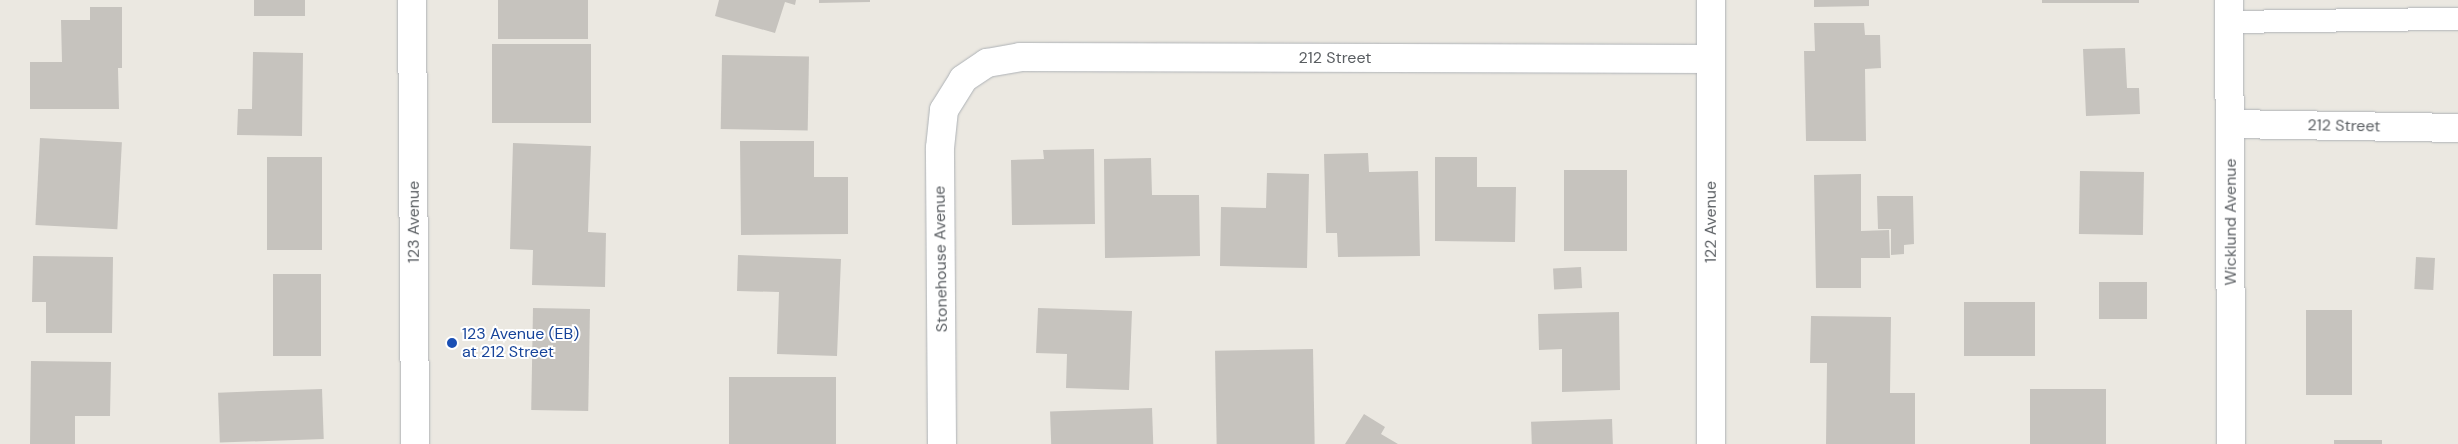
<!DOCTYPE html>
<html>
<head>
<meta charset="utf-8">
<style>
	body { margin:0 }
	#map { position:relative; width:2458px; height:444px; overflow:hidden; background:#ebe8e1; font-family:"DM Sans",sans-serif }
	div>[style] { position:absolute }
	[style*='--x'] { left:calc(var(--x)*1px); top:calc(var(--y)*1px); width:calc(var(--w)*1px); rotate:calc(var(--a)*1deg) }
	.building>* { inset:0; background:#c6c3be; transform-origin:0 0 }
	.roads { filter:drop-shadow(0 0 1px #aeb2b6) drop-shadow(0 0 1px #aeb2b6) }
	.lane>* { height:22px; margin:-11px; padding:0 11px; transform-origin:11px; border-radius:11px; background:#fff }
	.street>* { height:28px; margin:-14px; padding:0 14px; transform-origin:14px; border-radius:14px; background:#fff }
	.secondary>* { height:28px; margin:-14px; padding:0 14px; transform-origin:14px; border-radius:14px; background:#fff }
	.dots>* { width:14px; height:14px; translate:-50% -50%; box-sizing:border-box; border:2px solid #fff; border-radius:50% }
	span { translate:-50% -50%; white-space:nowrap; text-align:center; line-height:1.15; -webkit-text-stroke:4px #fff; paint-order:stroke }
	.street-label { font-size:16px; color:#595d61 }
	.transit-label { font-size:16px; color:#164399 }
	.left { translate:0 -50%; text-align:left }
</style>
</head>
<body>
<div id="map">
	<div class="building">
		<div style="left:254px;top:0;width:51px;height:16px"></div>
		<div style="left:498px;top:0;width:90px;height:39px"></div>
		<div style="clip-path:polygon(719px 0,796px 0,795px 5px,785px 2px,775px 33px,715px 16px)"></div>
		<div style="clip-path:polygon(819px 0,870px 0,870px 2px,819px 3px)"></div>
		<div style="clip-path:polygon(1814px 0,1869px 0,1869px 6px,1814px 7px)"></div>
		<div style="left:2042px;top:0;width:97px;height:3px"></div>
		<div style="clip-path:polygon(90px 7px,122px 7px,122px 68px,118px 68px,119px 109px,30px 109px,30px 62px,62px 62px,61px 20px,90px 20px)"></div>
		<div style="clip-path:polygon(1814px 23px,1864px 23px,1865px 35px,1880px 35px,1881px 68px,1865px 69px,1866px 141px,1806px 141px,1804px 51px,1815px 51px)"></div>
		<div style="left:492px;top:44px;width:99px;height:79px"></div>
		<div style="clip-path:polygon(2125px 48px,2127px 88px,2139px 88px,2140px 114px,2086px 116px,2083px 49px)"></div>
		<div style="clip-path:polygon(253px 52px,303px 53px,302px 136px,237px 135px,238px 109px,252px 109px)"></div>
		<div style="left:722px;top:55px;width:87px;height:74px;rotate:1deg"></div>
		<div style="left:40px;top:138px;width:82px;height:87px;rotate:3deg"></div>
		<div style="clip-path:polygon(740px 141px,814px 141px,814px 177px,848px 177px,848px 234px,741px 235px)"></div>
		<div style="clip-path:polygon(513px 143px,591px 146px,588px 232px,606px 233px,605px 287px,532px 285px,533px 250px,510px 249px)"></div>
		<div style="clip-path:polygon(1094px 149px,1095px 224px,1012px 225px,1011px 160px,1044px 159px,1043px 150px)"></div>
		<div style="clip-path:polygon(1368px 153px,1369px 172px,1418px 171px,1420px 256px,1338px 257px,1337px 233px,1326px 233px,1324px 154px)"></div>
		<div style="left:267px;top:157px;width:55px;height:93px"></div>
		<div style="clip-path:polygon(1435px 157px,1477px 157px,1477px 187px,1516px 187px,1515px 242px,1435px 241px)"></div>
		<div style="clip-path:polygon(1151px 158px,1152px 195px,1199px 195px,1200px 256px,1105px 258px,1104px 159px)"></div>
		<div style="left:1564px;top:170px;width:63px;height:81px"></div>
		<div style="left:2080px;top:171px;width:64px;height:63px;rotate:1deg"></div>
		<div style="clip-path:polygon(1267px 173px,1309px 174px,1307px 268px,1220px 266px,1221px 207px,1266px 208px)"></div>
		<div style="clip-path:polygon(1861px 174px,1861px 231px,1889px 230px,1890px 258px,1861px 258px,1861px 288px,1816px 288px,1814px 175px)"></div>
		<div style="clip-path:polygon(1877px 196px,1913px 196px,1914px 244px,1904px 245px,1904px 254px,1891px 255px,1891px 229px,1878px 229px)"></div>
		<div style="clip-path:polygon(738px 255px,841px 259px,837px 356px,777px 354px,779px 292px,737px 291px)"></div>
		<div style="clip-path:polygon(33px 256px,113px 257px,112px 333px,46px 333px,46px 302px,32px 302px)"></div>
		<div style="left:2416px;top:257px;width:19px;height:32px;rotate:3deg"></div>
		<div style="left:1581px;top:267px;width:21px;height:28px;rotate:87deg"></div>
		<div style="left:273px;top:274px;width:48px;height:82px"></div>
		<div style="left:2099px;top:282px;width:48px;height:37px"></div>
		<div style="left:1964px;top:302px;width:71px;height:54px"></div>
		<div style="left:533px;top:308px;width:57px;height:102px;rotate:1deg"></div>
		<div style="clip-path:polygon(1038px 308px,1132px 311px,1129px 390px,1066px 388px,1067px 354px,1036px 353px)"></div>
		<div style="left:2306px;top:310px;width:46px;height:85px"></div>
		<div style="clip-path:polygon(1619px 312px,1620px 390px,1562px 392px,1562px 349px,1539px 350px,1538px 314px)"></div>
		<div style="clip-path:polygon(1811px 316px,1891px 317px,1890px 393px,1915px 393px,1915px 444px,1826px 444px,1827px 363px,1810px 363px)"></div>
		<div style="left:1313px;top:349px;width:95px;height:98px;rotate:89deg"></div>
		<div style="clip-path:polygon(31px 361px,111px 362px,110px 416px,75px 416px,75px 444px,30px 444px)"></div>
		<div style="left:836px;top:377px;width:67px;height:107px;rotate:90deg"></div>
		<div style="left:322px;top:389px;width:50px;height:104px;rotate:88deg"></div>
		<div style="left:2030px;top:389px;width:76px;height:55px"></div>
		<div style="left:1152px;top:408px;width:36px;height:102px;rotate:88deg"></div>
		<div style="clip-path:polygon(1364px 414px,1385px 427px,1381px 434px,1398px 444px,1345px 444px)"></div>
		<div style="left:1612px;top:419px;width:25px;height:81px;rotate:88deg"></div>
		<div style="left:2334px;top:440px;width:48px;height:4px"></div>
	</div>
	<div class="roads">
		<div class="lane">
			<div style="--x:2229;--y:22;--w:229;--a:-0.8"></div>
		</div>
		<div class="street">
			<div style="--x:2229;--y:0;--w:444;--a:89.7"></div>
			<div style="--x:2231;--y:124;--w:227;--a:1"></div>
			<div style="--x:942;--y:444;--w:296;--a:-90.4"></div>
			<div style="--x:940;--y:148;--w:38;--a:-84"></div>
			<div style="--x:944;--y:110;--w:36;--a:-58"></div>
			<div style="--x:963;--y:79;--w:29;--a:-34"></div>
			<div style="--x:987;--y:63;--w:34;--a:-10"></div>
			<div style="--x:1020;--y:57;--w:691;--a:0.17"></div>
			<div style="--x:1711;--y:444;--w:444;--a:-90"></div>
		</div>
		<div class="secondary">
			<div style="--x:412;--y:0;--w:444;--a:89.6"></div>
		</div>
	</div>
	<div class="dots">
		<div style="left:452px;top:343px;background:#1a4fb4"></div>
	</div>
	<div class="street-label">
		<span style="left:1335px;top:58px">212 Street</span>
		<span style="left:2344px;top:126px;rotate:1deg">212 Street</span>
		<span style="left:414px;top:222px;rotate:-90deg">123 Avenue</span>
		<span style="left:1711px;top:222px;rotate:-90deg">122 Avenue</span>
		<span style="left:2231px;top:222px;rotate:-90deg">Wicklund Avenue</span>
		<span style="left:941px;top:259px;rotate:-91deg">Stonehouse Avenue</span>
	</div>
	<div class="transit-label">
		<span class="left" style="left:462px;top:343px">123 Avenue (EB)<br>at 212 Street</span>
	</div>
</div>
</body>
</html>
